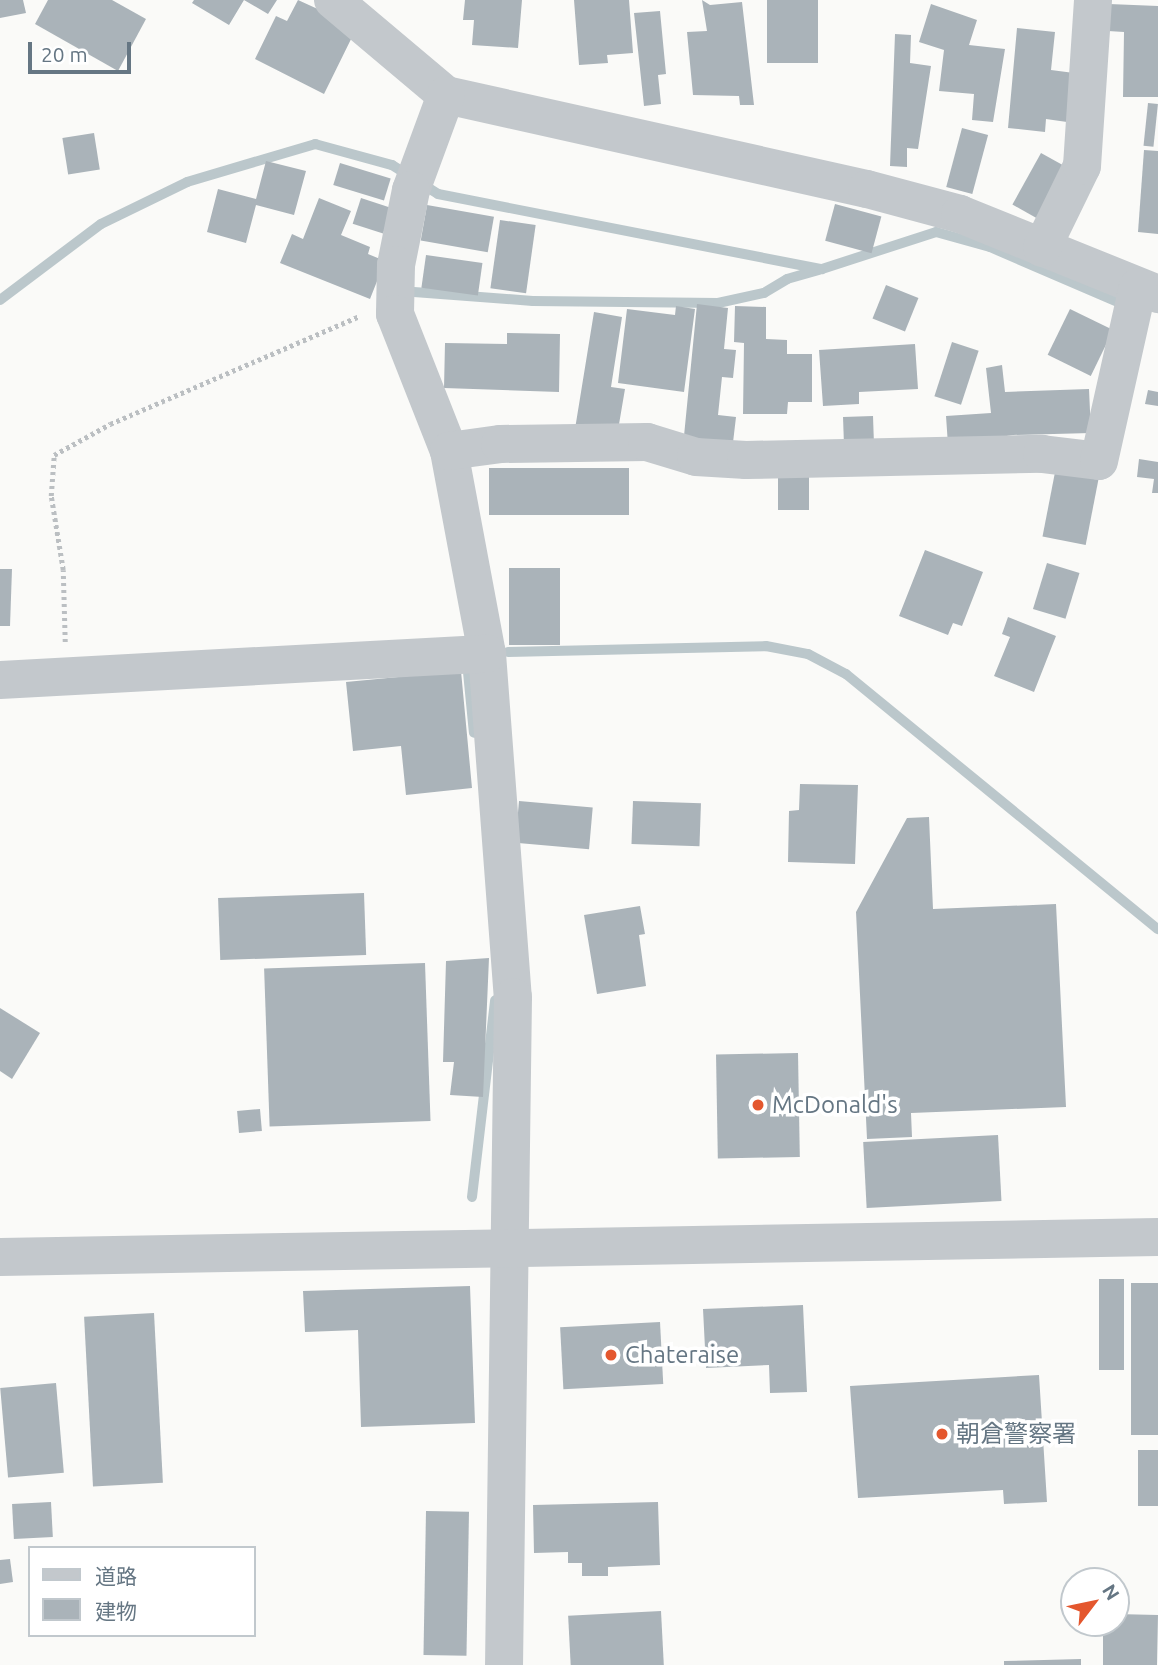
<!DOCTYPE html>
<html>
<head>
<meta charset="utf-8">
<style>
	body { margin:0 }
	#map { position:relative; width:1158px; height:1665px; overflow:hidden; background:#fafaf8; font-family:Ubuntu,"Noto Sans JP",sans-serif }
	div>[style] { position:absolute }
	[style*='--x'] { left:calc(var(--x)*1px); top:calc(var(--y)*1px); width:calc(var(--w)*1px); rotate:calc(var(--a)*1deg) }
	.stream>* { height:10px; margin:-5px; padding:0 5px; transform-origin:5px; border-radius:5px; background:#bbc7cb }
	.building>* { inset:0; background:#aab3b9; transform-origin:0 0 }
	.path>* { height:4.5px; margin-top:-2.25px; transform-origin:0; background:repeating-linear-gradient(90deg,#bbbfc2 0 3.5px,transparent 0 7px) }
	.minor>* { height:38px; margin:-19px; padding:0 19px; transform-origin:19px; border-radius:19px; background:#c3c8cc }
	.dots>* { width:19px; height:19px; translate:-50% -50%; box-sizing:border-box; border:4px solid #fff; border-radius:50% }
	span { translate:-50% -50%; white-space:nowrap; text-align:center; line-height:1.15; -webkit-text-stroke:7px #fff; paint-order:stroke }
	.poi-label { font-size:24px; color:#657683 }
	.left { translate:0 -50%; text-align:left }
	.legend { position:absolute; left:28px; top:1546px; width:228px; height:91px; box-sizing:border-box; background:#fff; border:2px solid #c1c8cd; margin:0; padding:9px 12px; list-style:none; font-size:21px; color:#657683 }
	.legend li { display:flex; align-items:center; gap:14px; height:35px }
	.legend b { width:35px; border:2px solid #c1c8cd }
	.north { position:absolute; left:1060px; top:1567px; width:70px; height:70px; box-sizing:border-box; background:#fff; border:2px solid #c1c8cd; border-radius:50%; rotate:58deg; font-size:19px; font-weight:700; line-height:28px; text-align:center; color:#657683 }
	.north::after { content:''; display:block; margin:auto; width:24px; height:32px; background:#e4572e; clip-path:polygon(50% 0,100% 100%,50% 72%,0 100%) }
	.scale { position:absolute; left:28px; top:42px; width:103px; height:32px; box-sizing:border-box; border:4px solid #657683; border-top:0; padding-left:9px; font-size:21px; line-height:24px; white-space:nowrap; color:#657683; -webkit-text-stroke:5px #fff; paint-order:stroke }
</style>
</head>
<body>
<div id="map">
	<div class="stream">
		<div style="--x:414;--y:292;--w:119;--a:4.3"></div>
		<div style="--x:533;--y:301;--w:185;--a:0.6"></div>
		<div style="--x:718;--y:303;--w:47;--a:-12.3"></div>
		<div style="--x:764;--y:293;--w:27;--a:-31"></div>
		<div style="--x:787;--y:279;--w:33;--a:-16"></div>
		<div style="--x:0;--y:300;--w:126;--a:-37"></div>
		<div style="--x:101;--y:224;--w:96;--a:-26"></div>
		<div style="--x:187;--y:182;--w:134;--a:-16.5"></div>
		<div style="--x:315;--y:144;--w:80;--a:15.3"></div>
		<div style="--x:392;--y:165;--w:54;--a:32.2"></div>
		<div style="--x:438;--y:194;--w:391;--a:11.1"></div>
		<div style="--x:822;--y:269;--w:120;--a:-18"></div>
		<div style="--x:936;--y:232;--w:56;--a:15.5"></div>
		<div style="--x:990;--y:247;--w:142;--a:23.3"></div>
		<div style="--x:508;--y:652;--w:258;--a:-1.3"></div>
		<div style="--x:766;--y:646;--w:43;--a:10.8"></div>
		<div style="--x:808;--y:654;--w:43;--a:27.8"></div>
		<div style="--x:846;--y:674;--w:403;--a:39.3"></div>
		<div style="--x:467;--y:662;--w:71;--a:84.4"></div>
		<div style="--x:472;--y:1197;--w:198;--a:-83.3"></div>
	</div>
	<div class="building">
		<div style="clip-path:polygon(0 0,23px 0,26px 13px,0 18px)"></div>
		<div style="clip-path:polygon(48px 0,112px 0,146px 19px,118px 71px,35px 24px)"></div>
		<div style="clip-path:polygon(194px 0,277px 0,268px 14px,244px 0,229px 25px,192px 3px)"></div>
		<div style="clip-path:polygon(298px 0,357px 27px,324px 94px,255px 59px,276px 16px,287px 21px)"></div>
		<div style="clip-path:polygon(465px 0,522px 0,518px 48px,472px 45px,474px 20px,463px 20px)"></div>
		<div style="clip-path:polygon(574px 0,629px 0,633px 53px,607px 55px,608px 63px,579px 65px)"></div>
		<div style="clip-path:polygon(702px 0,710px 5px,742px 2px,754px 105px,740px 105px,739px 96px,693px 95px,687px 32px,707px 31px)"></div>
		<div style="left:767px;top:0;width:51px;height:63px"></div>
		<div style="clip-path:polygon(931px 4px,977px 20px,969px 45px,1005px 49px,993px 122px,972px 120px,974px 94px,939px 91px,944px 50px,919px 42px)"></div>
		<div style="clip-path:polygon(1109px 4px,1158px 6px,1158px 97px,1123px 97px,1124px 32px,1108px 31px)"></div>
		<div style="clip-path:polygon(660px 11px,666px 74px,658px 75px,661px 104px,644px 106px,634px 13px)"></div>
		<div style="clip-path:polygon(1017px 28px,1055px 32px,1051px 70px,1074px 73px,1067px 122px,1046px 119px,1045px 132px,1008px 128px)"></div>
		<div style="clip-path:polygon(895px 34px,911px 35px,910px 63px,931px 66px,918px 149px,907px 148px,907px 167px,890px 166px)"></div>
		<div style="left:1148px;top:103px;width:10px;height:43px;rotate:6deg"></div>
		<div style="left:962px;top:128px;width:27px;height:61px;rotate:15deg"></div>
		<div style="left:94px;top:133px;width:37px;height:32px;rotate:81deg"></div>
		<div style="clip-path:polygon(1144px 150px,1158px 151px,1158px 234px,1138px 232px)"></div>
		<div style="left:1041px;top:153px;width:31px;height:59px;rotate:29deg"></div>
		<div style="clip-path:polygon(266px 161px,306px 171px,294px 215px,256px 205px,246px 243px,207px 232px,218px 189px,256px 199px)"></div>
		<div style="left:340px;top:163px;width:53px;height:23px;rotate:17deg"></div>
		<div style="clip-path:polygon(319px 198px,351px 211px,341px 235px,370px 247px,368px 254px,385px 261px,370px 299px,280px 263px,292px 234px,303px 239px)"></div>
		<div style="left:361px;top:198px;width:32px;height:27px;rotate:18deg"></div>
		<div style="left:835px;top:204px;width:48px;height:38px;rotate:15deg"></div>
		<div style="left:427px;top:205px;width:68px;height:36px;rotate:10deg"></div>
		<div style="left:500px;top:220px;width:36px;height:69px;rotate:8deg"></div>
		<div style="left:426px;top:255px;width:57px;height:33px;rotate:8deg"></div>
		<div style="left:886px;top:285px;width:35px;height:36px;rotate:22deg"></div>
		<div style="clip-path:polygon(697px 304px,728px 308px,724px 349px,736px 350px,733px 378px,722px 377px,718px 415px,736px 417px,732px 451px,683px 446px)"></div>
		<div style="clip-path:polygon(676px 306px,695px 309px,684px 392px,618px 383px,627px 309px,675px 315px)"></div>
		<div style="clip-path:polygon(735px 306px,766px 307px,766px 339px,787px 340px,787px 354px,812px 354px,812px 402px,788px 402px,787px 414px,743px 414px,744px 343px,734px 342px)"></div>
		<div style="left:1070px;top:309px;width:48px;height:51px;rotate:26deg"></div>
		<div style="clip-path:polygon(594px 312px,622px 317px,611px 387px,625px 389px,617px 436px,575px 429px)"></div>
		<div style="clip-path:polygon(507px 333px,560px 334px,559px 392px,444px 388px,445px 343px,507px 344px)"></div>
		<div style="left:952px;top:342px;width:28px;height:57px;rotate:18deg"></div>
		<div style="clip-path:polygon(915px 344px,918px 389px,859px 392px,859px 404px,823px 406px,819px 350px)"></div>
		<div style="clip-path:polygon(1002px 365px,1005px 392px,1089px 389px,1091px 433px,1013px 435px,948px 445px,946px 416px,991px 413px,986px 368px)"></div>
		<div style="clip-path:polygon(1148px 390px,1158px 392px,1158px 406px,1145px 404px)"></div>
		<div style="left:873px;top:416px;width:32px;height:30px;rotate:88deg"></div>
		<div style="clip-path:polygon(1139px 459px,1158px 462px,1158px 493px,1152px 493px,1154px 479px,1137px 477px)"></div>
		<div style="left:1057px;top:462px;width:44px;height:76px;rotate:11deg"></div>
		<div style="left:489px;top:468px;width:140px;height:47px"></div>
		<div style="left:778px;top:472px;width:31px;height:38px"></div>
		<div style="clip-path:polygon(925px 550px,983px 572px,962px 626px,953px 623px,948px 635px,899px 616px)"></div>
		<div style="left:1047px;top:563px;width:34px;height:48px;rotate:17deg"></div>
		<div style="left:509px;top:568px;width:51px;height:77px"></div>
		<div style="clip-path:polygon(0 569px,12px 569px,10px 626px,0 626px)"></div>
		<div style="clip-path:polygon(1008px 617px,1056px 636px,1034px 692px,994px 676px,1010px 637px,1002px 634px)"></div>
		<div style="clip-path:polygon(461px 671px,472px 788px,406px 795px,401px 746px,353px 751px,346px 682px)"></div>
		<div style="clip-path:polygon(800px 784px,858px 785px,855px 864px,788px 862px,789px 811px,799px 810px)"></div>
		<div style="left:519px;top:801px;width:74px;height:42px;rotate:5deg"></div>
		<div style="left:633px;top:801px;width:68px;height:43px;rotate:2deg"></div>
		<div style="clip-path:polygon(929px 817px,933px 909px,1056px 904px,1066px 1107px,911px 1113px,912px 1137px,867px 1139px,856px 912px,907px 818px)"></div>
		<div style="left:364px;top:893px;width:62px;height:146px;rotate:88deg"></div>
		<div style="clip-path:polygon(640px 906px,645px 934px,639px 935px,646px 986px,597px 994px,584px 915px)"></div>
		<div style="clip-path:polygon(489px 958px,483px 1097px,450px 1095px,454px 1062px,443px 1062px,446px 961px)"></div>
		<div style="left:425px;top:963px;width:158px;height:161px;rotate:88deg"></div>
		<div style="clip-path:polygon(0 1008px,40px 1033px,12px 1079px,0 1071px)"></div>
		<div style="left:798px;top:1053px;width:104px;height:82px;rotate:89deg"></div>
		<div style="left:260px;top:1109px;width:22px;height:23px;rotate:85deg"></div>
		<div style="left:998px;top:1135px;width:66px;height:135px;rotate:87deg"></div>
		<div style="left:1099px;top:1279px;width:25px;height:91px"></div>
		<div style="left:1131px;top:1283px;width:27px;height:152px"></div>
		<div style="clip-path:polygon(470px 1286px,475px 1423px,361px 1427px,358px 1330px,305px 1332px,303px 1291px)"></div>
		<div style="clip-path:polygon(803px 1305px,807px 1392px,770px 1393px,769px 1365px,706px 1368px,703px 1309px)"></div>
		<div style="left:154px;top:1313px;width:170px;height:70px;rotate:87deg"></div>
		<div style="left:660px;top:1322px;width:62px;height:100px;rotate:87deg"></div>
		<div style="clip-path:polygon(1039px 1375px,1047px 1502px,1004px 1504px,1003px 1490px,858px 1498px,850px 1386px)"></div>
		<div style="left:56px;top:1383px;width:90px;height:56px;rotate:85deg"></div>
		<div style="left:1138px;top:1450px;width:20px;height:56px"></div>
		<div style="left:51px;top:1502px;width:35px;height:39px;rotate:87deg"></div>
		<div style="clip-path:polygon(658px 1502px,660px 1565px,608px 1567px,608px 1576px,582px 1576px,582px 1563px,568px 1563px,568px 1552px,534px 1553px,533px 1505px)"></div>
		<div style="left:426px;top:1511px;width:43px;height:144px;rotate:1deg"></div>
		<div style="clip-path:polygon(10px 1559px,13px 1582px,0 1584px,0 1560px)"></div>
		<div style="left:661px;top:1611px;width:54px;height:93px;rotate:87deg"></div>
		<div style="clip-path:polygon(1116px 1614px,1158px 1615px,1157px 1665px,1103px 1665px,1103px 1623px,1116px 1623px)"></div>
		<div style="clip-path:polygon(1081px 1659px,1081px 1665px,1004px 1665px,1004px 1661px)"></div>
	</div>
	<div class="path">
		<div style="--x:65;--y:642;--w:72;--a:-91.6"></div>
		<div style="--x:63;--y:570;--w:75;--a:-99.2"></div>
		<div style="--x:51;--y:496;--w:41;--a:-85.8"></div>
		<div style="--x:54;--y:455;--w:64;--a:-29"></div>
		<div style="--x:110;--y:424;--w:271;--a:-23.4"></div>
	</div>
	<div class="minor">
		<div style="--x:333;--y:0;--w:148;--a:40.1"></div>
		<div style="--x:446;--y:95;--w:431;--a:12.6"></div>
		<div style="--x:867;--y:189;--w:96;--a:15"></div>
		<div style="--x:960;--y:214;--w:214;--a:22"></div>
		<div style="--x:446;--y:95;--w:101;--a:110.2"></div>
		<div style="--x:411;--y:190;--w:76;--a:101.3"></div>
		<div style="--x:396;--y:265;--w:49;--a:91.2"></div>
		<div style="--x:395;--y:314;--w:147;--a:68.5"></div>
		<div style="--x:449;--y:451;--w:207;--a:79.4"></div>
		<div style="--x:487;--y:654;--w:344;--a:85.7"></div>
		<div style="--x:513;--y:997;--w:668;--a:90.77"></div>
		<div style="--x:1042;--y:248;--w:91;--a:-64"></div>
		<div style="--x:1082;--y:166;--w:166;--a:-86.2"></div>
		<div style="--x:449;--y:451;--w:51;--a:-7.8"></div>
		<div style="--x:500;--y:444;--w:147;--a:-0.8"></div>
		<div style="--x:647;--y:442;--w:51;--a:17"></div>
		<div style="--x:696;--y:457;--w:50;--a:3.4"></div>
		<div style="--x:746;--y:460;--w:296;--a:-1.2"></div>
		<div style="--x:1042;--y:454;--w:57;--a:7"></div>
		<div style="--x:1099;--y:461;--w:178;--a:-77.4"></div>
		<div style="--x:0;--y:680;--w:488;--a:-3.1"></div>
		<div style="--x:0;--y:1257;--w:1158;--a:-0.99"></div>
	</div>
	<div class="dots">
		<div style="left:758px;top:1105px;background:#e4572e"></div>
		<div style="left:611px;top:1355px;background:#e4572e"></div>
		<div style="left:942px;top:1434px;background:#e4572e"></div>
	</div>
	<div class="poi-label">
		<span class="left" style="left:772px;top:1105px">McDonald's</span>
		<span class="left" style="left:625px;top:1355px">Chateraise</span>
		<span class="left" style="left:956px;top:1434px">朝倉警察署</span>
	</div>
	<ul class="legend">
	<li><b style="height:9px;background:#c3c8cc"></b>道路</li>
	<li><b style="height:19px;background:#aab3b9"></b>建物</li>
	</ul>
	<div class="north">N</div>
	<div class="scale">20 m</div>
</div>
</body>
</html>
